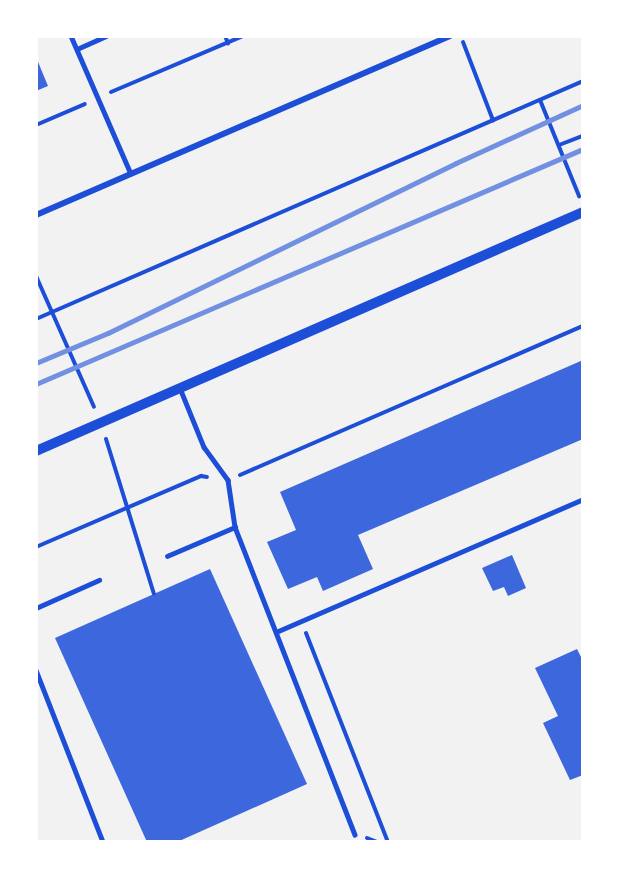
<!DOCTYPE html>
<html>
<head>
<meta charset="utf-8">
<style>
	body { margin:0 }
	#map { position:relative; width:619px; height:878px; overflow:hidden; background:#f2f2f2; font-family:"IBM Plex Sans",sans-serif }
	div>[style] { position:absolute }
	[style*='--x'] { left:calc(var(--x)*1px); top:calc(var(--y)*1px); width:calc(var(--w)*1px); rotate:calc(var(--a)*1deg) }
	.building>* { inset:0; background:#3d67dc }
	.path>* { height:4px; margin:-2px; padding:0 2px; transform-origin:2px; border-radius:2px; background:#1d4ed8 }
	.service>* { height:4.5px; margin:-2.25px; padding:0 2.25px; transform-origin:2.25px; border-radius:2.25px; background:#1d4ed8 }
	.minor>* { height:6px; margin:-3px; padding:0 3px; transform-origin:3px; border-radius:3px; background:#1d4ed8 }
	.tertiary>* { height:10px; margin:-5px; padding:0 5px; transform-origin:5px; border-radius:5px; background:#1d4ed8 }
	.rail>* { height:4.5px; margin:-2.25px; padding:0 2.25px; transform-origin:2.25px; border-radius:2.25px; background:#7290e2 }
	span { translate:-50% -50%; white-space:nowrap; text-align:center; line-height:1.15; -webkit-text-stroke:6px #fff; paint-order:stroke }
	.frame { position:absolute; inset:0; border:38px solid #fff; pointer-events:none }
</style>
</head>
<body>
<div id="map">
	<div class="building">
		<div style="clip-path:polygon(36px 57px,48px 86px,36px 91px)"></div>
		<div style="clip-path:polygon(583px 360px,583px 439px,358px 535px,373px 569px,323px 591px,317px 577px,288px 589px,267px 542px,296px 530px,280px 492px)"></div>
		<div style="clip-path:polygon(512px 555px,526px 588px,508px 596px,504px 587px,493px 591px,482px 568px)"></div>
		<div style="clip-path:polygon(210px 569px,307px 784px,177px 842px,147px 842px,55px 638px)"></div>
		<div style="clip-path:polygon(577px 649px,583px 661px,583px 775px,570px 780px,543px 723px,558px 716px,535px 668px)"></div>
	</div>
	<div class="path">
		<div style="--x:225;--y:36;--w:8;--a:67"></div>
		<div style="--x:463;--y:42;--w:84;--a:69"></div>
		<div style="--x:111;--y:92;--w:143;--a:-23"></div>
		<div style="--x:540;--y:100;--w:104;--a:67.9"></div>
		<div style="--x:36;--y:125;--w:53;--a:-23.2"></div>
		<div style="--x:559;--y:145;--w:26;--a:-21"></div>
		<div style="--x:36;--y:276;--w:143;--a:66.1"></div>
		<div style="--x:36;--y:319;--w:597;--a:-23.51"></div>
		<div style="--x:106;--y:439;--w:162;--a:72.8"></div>
		<div style="--x:240;--y:475;--w:374;--a:-23.5"></div>
		<div style="--x:36;--y:547;--w:180;--a:-23.3"></div>
		<div style="--x:201;--y:476;--w:6;--a:9"></div>
		<div style="--x:306;--y:633;--w:225;--a:68.6"></div>
		<div style="--x:367;--y:838;--w:11;--a:22"></div>
	</div>
	<div class="service">
		<div style="--x:71;--y:36;--w:150;--a:66.5"></div>
		<div style="--x:77;--y:49;--w:32;--a:-24"></div>
		<div style="--x:180;--y:388;--w:64;--a:67.9"></div>
		<div style="--x:204;--y:447;--w:41;--a:54"></div>
		<div style="--x:228;--y:480;--w:48;--a:81.5"></div>
		<div style="--x:235;--y:527;--w:330;--a:68.7"></div>
		<div style="--x:167;--y:556;--w:74;--a:-23.1"></div>
		<div style="--x:36;--y:608;--w:69;--a:-24"></div>
		<div style="--x:276;--y:632;--w:335;--a:-23.4"></div>
		<div style="--x:36;--y:670;--w:185;--a:68.7"></div>
	</div>
	<div class="minor">
		<div style="--x:36;--y:215;--w:451;--a:-23.4"></div>
	</div>
	<div class="tertiary">
		<div style="--x:36;--y:451;--w:597;--a:-23.6"></div>
	</div>
	<div class="rail">
		<div style="--x:36;--y:363;--w:78;--a:-22.6"></div>
		<div style="--x:108;--y:333;--w:387;--a:-26"></div>
		<div style="--x:456;--y:163;--w:140;--a:-24.5"></div>
		<div style="--x:36;--y:384;--w:595;--a:-23.25"></div>
	</div>
	<div class="frame"></div>
</div>
</body>
</html>
